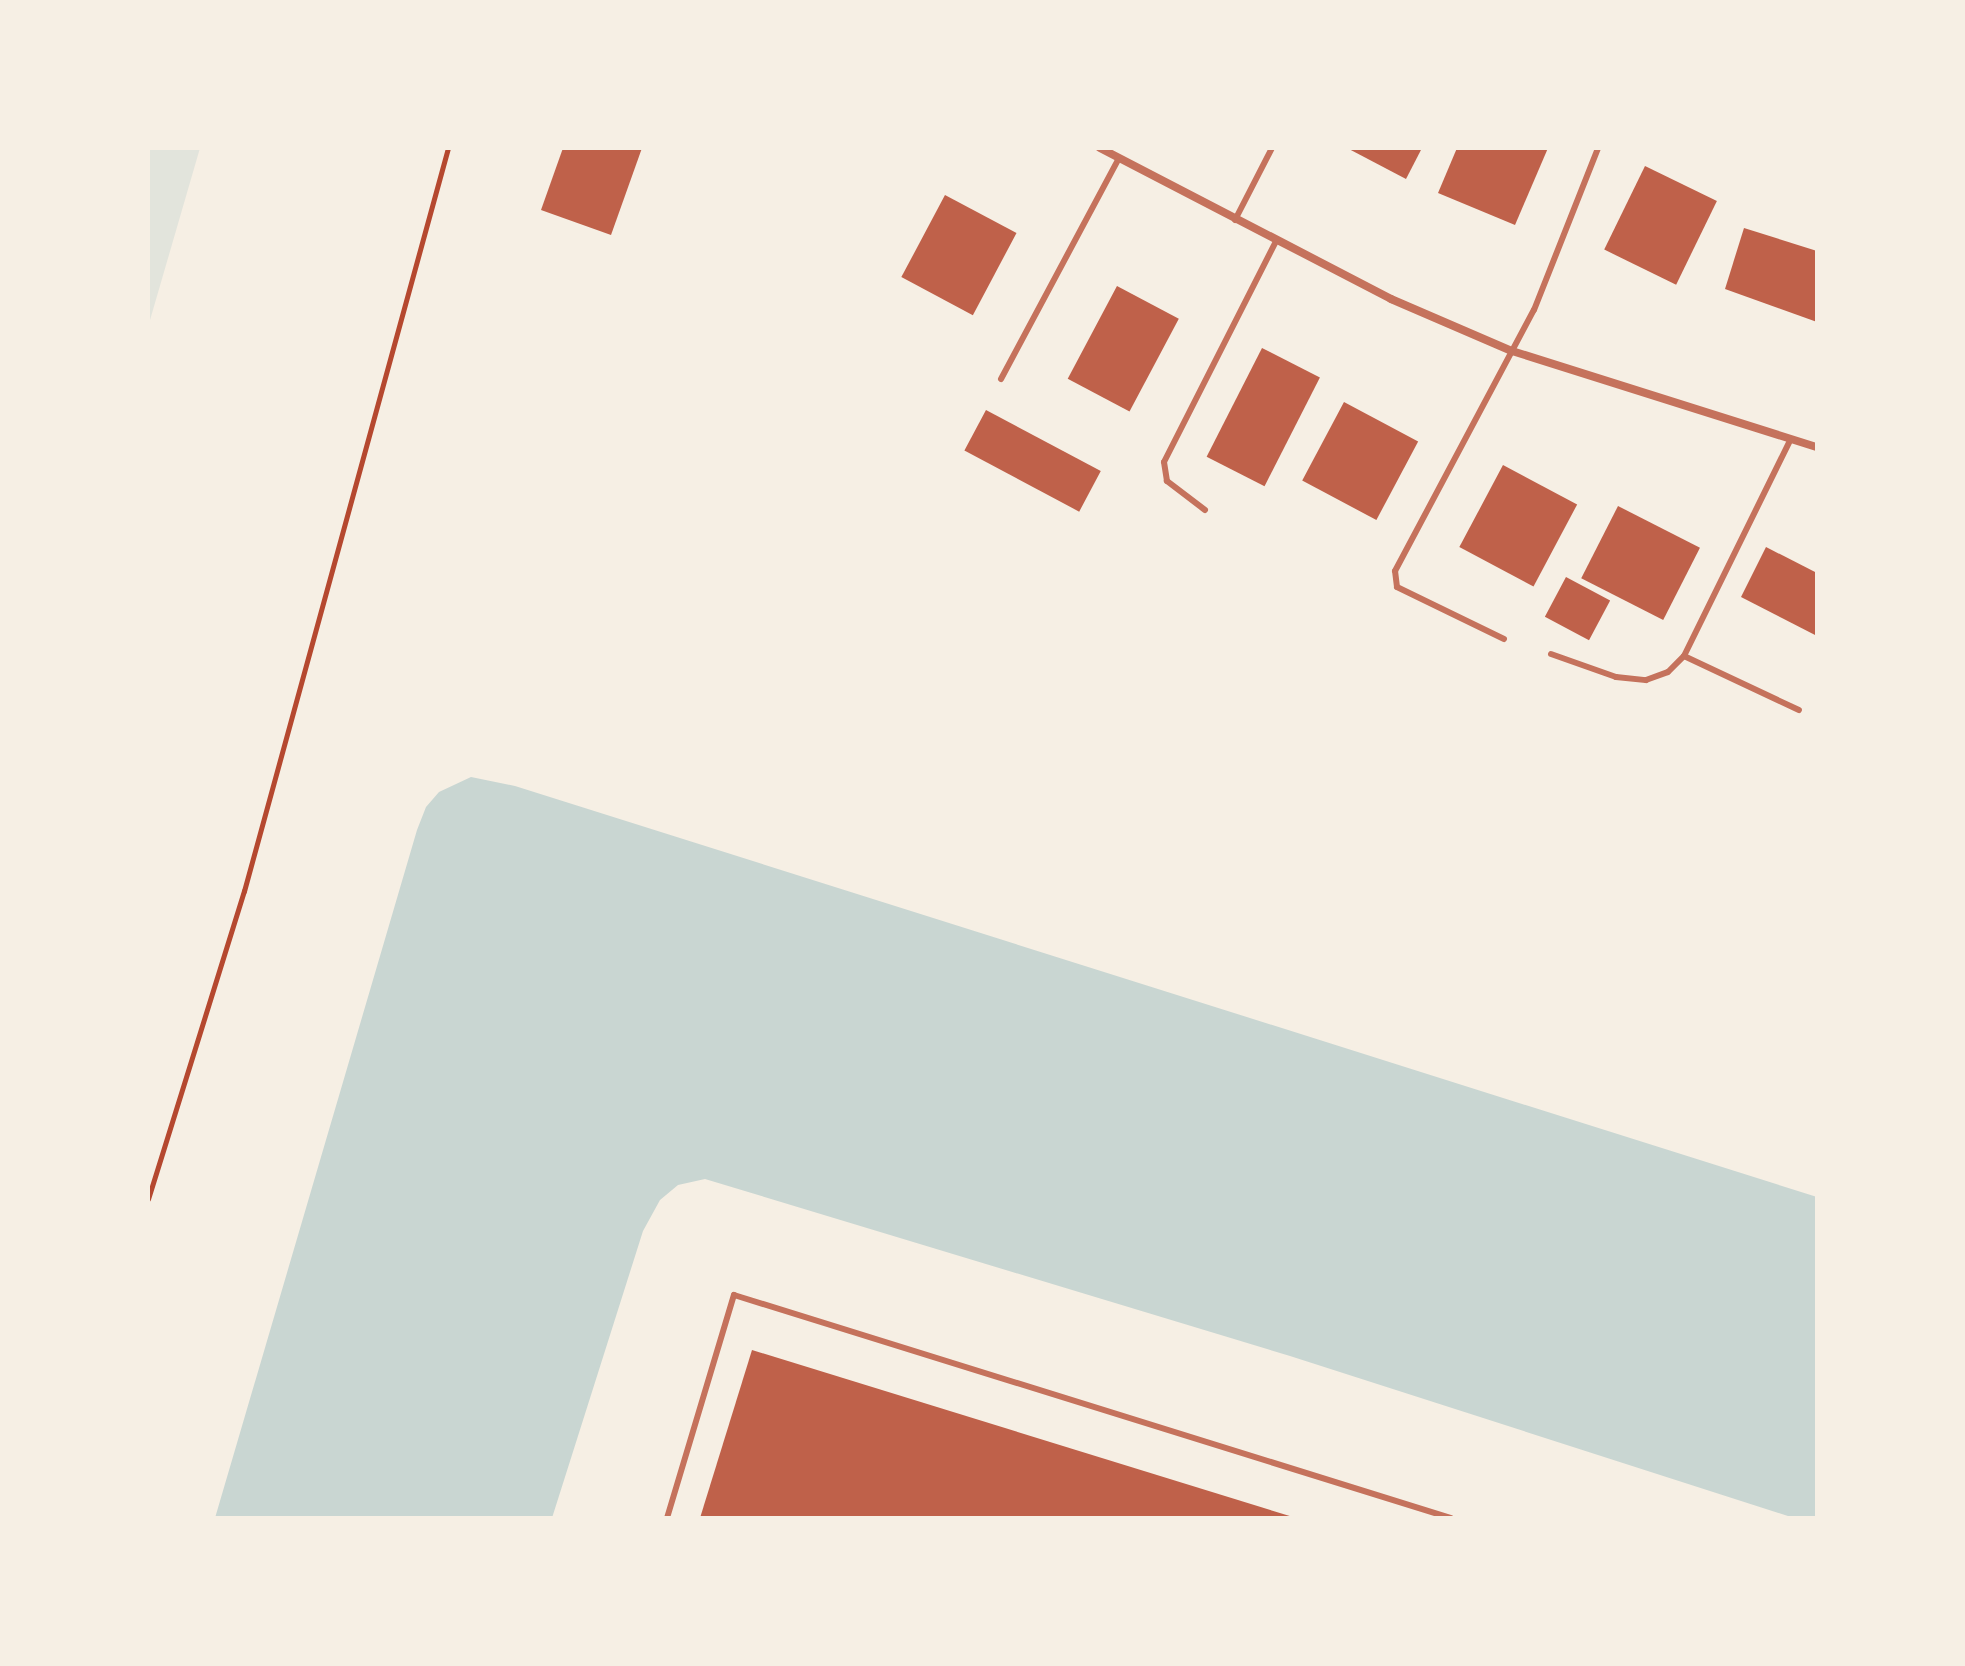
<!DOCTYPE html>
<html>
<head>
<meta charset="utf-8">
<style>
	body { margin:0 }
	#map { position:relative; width:1965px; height:1666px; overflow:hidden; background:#f6efe4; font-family:Montserrat,sans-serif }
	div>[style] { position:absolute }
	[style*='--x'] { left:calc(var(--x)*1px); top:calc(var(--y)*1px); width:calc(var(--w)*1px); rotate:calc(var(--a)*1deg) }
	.green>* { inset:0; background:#e2e4dc }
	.water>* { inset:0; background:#c9d6d2 }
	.building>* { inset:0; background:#bf614a; transform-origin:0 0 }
	.path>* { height:5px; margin:-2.5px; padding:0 2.5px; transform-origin:2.5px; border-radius:2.5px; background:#b5482f }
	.service>* { height:6px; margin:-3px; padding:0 3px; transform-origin:3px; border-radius:3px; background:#c5725c }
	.minor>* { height:8px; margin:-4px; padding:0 4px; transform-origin:4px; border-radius:4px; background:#c5725c }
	span { translate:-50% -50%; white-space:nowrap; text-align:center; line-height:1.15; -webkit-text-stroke:7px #f6efe4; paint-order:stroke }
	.frame { position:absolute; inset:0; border:150px solid #f6efe4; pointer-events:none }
</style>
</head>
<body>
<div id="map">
	<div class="green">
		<div style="clip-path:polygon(148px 148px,200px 148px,148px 327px)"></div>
	</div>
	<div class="water">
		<div style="clip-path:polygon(471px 777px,515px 786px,1817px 1197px,1817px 1518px,1794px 1518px,1290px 1356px,705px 1179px,678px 1185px,660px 1200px,643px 1231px,552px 1518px,215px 1518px,417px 830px,426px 807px,439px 792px)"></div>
	</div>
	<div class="building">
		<div style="clip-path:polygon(563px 148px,642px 148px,611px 235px,541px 210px)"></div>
		<div style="clip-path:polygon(1347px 148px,1422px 148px,1406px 179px)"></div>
		<div style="clip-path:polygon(1457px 148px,1548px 148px,1515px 225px,1438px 193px)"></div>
		<div style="left:1645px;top:166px;width:80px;height:93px;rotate:26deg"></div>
		<div style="left:945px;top:195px;width:81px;height:93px;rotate:28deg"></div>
		<div style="clip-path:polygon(1744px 228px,1817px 251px,1817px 322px,1725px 289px)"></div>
		<div style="left:1117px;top:286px;width:70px;height:105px;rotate:28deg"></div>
		<div style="left:1262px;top:348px;width:65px;height:122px;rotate:27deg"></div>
		<div style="left:1344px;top:402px;width:84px;height:89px;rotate:28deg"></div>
		<div style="left:986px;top:410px;width:130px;height:46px;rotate:28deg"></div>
		<div style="left:1503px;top:465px;width:84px;height:93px;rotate:28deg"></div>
		<div style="left:1618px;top:506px;width:92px;height:81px;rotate:27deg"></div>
		<div style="clip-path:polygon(1766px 547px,1817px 573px,1817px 636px,1741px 597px)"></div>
		<div style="left:1566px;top:577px;width:50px;height:45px;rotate:28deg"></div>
		<div style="clip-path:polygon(752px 1350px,1293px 1517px,1292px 1518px,700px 1518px)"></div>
	</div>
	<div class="path">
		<div style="--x:148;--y:1199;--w:323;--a:-72.7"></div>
		<div style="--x:244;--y:891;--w:770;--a:-74.65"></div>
	</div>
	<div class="service">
		<div style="--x:1235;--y:220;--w:81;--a:-62.8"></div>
		<div style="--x:1001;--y:379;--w:251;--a:-61.9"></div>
		<div style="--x:1205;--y:510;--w:48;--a:-142.7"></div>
		<div style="--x:1167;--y:481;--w:19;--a:-99"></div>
		<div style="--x:1164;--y:462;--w:248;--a:-63.1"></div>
		<div style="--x:1504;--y:639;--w:119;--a:-154.1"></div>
		<div style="--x:1397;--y:587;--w:16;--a:-97"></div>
		<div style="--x:1395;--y:571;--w:296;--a:-62"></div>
		<div style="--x:1534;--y:310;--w:174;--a:-68.4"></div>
		<div style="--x:1551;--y:654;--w:69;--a:19.5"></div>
		<div style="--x:1616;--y:677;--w:30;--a:6"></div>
		<div style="--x:1646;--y:680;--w:23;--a:-20"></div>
		<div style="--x:1668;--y:672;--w:23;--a:-45"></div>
		<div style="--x:1684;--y:656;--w:242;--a:-63.8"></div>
		<div style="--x:1684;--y:656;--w:127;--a:25.2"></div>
		<div style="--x:667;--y:1518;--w:233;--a:-73.3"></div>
		<div style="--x:734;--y:1295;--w:751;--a:17.28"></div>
	</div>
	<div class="minor">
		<div style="--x:1100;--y:148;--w:328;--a:27.4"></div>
		<div style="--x:1391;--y:299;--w:132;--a:23.3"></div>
		<div style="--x:1512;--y:351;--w:320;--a:17.5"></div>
	</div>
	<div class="frame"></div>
</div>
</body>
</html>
